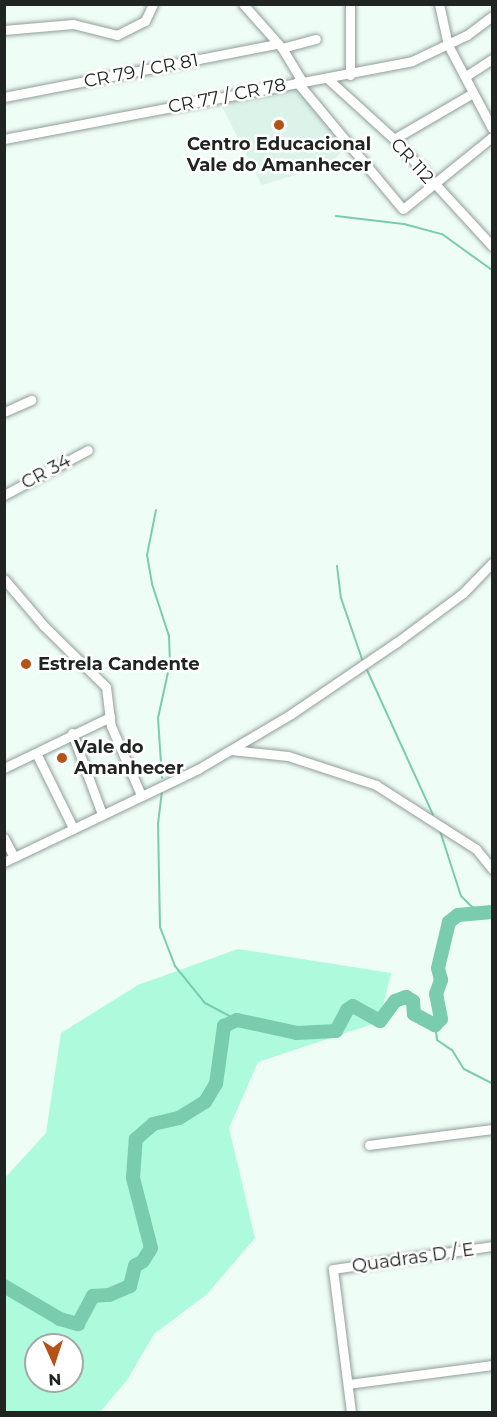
<!DOCTYPE html>
<html>
<head>
<meta charset="utf-8">
<style>
	body { margin:0 }
	#map { position:relative; width:497px; height:1417px; overflow:hidden; background:#effdf7; font-family:Montserrat,sans-serif }
	div>[style] { position:absolute }
	[style*='--x'] { left:calc(var(--x)*1px); top:calc(var(--y)*1px); width:calc(var(--w)*1px); rotate:calc(var(--a)*1deg) }
	.built>* { inset:0; background:#dcf3ea }
	.green>* { inset:0; background:#adfadd }
	.stream>* { height:2px; margin:-1px; padding:0 1px; transform-origin:1px; border-radius:1px; background:#79ccae }
	.river>* { height:14px; margin:-7px; padding:0 7px; transform-origin:7px; border-radius:7px; background:#79ccae }
	.roads { filter:drop-shadow(0 0 2px #919e99) drop-shadow(0 0 2px #919e99) }
	.minor>* { height:9px; margin:-4.5px; padding:0 4.5px; transform-origin:4.5px; border-radius:4.5px; background:#fff }
	.dots>* { width:16px; height:16px; translate:-50% -50%; box-sizing:border-box; border:3px solid #fff; border-radius:50% }
	span { translate:-50% -50%; white-space:nowrap; text-align:center; line-height:1.15; -webkit-text-stroke:5px #fff; paint-order:stroke }
	.street-label { font-size:18px; color:#202523 }
	.poi-label { font-size:18px; color:#202523; font-weight:700 }
	.left { translate:0 -50%; text-align:left }
	.frame { position:absolute; inset:0; border:6px solid #202523; pointer-events:none }
	.north { position:absolute; left:24px; top:1333px; width:60px; height:60px; box-sizing:border-box; background:#fff; border:2px solid #a6a8a7; border-radius:50%; rotate:177deg; font-size:16px; font-weight:700; line-height:24px; text-align:center; color:#202523 }
	.north::after { content:''; display:block; margin:auto; width:21px; height:27px; background:#b55317; clip-path:polygon(50% 0,100% 100%,50% 72%,0 100%) }
</style>
</head>
<body>
<div id="map">
	<div class="built">
		<div style="clip-path:polygon(297px 89px,346px 146px,331px 164px,262px 185px,220px 103px)"></div>
	</div>
	<div class="green">
		<div style="clip-path:polygon(evenodd,238px 949px,391px 973px,379px 1022px,258px 1062px,229px 1128px,255px 1238px,207px 1294px,154px 1334px,127px 1380px,100px 1412px,5px 1412px,5px 1178px,46px 1133px,61px 1033px,138px 985px,238px 949px,36px 1345px,72px 1345px,72px 1381px,36px 1381px,36px 1345px)"></div>
	</div>
	<div class="stream">
		<div style="--x:336;--y:216;--w:68;--a:6.7"></div>
		<div style="--x:404;--y:224;--w:39;--a:15"></div>
		<div style="--x:442;--y:234;--w:62;--a:35.8"></div>
		<div style="--x:156;--y:510;--w:46;--a:101.3"></div>
		<div style="--x:147;--y:555;--w:29;--a:80"></div>
		<div style="--x:152;--y:584;--w:55;--a:71.9"></div>
		<div style="--x:169;--y:636;--w:27;--a:88"></div>
		<div style="--x:170;--y:663;--w:56;--a:102.3"></div>
		<div style="--x:158;--y:718;--w:60;--a:86.2"></div>
		<div style="--x:337;--y:566;--w:32;--a:83"></div>
		<div style="--x:341;--y:598;--w:65;--a:71"></div>
		<div style="--x:367;--y:670;--w:159;--a:65.5"></div>
		<div style="--x:162;--y:791;--w:32;--a:97"></div>
		<div style="--x:158;--y:823;--w:104;--a:88.9"></div>
		<div style="--x:160;--y:927;--w:42;--a:69"></div>
		<div style="--x:175;--y:966;--w:48;--a:51"></div>
		<div style="--x:205;--y:1003;--w:36;--a:28"></div>
		<div style="--x:440;--y:831;--w:68;--a:72.1"></div>
		<div style="--x:461;--y:896;--w:16;--a:45"></div>
		<div style="--x:472;--y:907;--w:15;--a:20"></div>
		<div style="--x:435;--y:1025;--w:15;--a:82"></div>
		<div style="--x:437;--y:1040;--w:18;--a:34"></div>
		<div style="--x:452;--y:1050;--w:22;--a:58"></div>
		<div style="--x:464;--y:1069;--w:31;--a:27"></div>
	</div>
	<div class="river">
		<div style="--x:4;--y:1286;--w:65;--a:30.5"></div>
		<div style="--x:60;--y:1319;--w:19;--a:16"></div>
		<div style="--x:78;--y:1324;--w:32;--a:-62"></div>
		<div style="--x:93;--y:1296;--w:16;--a:-4"></div>
		<div style="--x:109;--y:1295;--w:23;--a:-23"></div>
		<div style="--x:130;--y:1286;--w:21;--a:-76"></div>
		<div style="--x:135;--y:1266;--w:9;--a:-32"></div>
		<div style="--x:143;--y:1261;--w:15;--a:-58"></div>
		<div style="--x:151;--y:1248;--w:72;--a:-104.4"></div>
		<div style="--x:133;--y:1178;--w:39;--a:-86"></div>
		<div style="--x:136;--y:1139;--w:23;--a:-41"></div>
		<div style="--x:153;--y:1124;--w:27;--a:-13"></div>
		<div style="--x:179;--y:1118;--w:31;--a:-32"></div>
		<div style="--x:205;--y:1102;--w:21;--a:-59"></div>
		<div style="--x:216;--y:1084;--w:59;--a:-82.1"></div>
		<div style="--x:224;--y:1026;--w:14;--a:-25"></div>
		<div style="--x:237;--y:1020;--w:61;--a:12.2"></div>
		<div style="--x:297;--y:1033;--w:39;--a:-3"></div>
		<div style="--x:336;--y:1031;--w:24;--a:-62"></div>
		<div style="--x:347;--y:1010;--w:7;--a:-34"></div>
		<div style="--x:353;--y:1006;--w:31;--a:29"></div>
		<div style="--x:380;--y:1021;--w:25;--a:-53"></div>
		<div style="--x:395;--y:1001;--w:12;--a:-20"></div>
		<div style="--x:406;--y:997;--w:8;--a:30"></div>
		<div style="--x:413;--y:1001;--w:13;--a:86"></div>
		<div style="--x:414;--y:1014;--w:24;--a:28"></div>
		<div style="--x:435;--y:1025;--w:8;--a:-45"></div>
		<div style="--x:441;--y:1019;--w:25;--a:-101"></div>
		<div style="--x:436;--y:994;--w:15;--a:-70"></div>
		<div style="--x:441;--y:980;--w:12;--a:-104"></div>
		<div style="--x:438;--y:968;--w:47;--a:-76.6"></div>
		<div style="--x:449;--y:922;--w:11;--a:-38"></div>
		<div style="--x:458;--y:915;--w:34;--a:-5"></div>
	</div>
	<div class="roads">
		<div class="minor">
			<div style="--x:243;--y:4;--w:59;--a:48.4"></div>
			<div style="--x:282;--y:48;--w:39;--a:59"></div>
			<div style="--x:439;--y:4;--w:42;--a:77.6"></div>
			<div style="--x:448;--y:45;--w:94;--a:62.1"></div>
			<div style="--x:4;--y:30;--w:69;--a:-5"></div>
			<div style="--x:73;--y:24;--w:45;--a:14"></div>
			<div style="--x:117;--y:35;--w:31;--a:-27"></div>
			<div style="--x:145;--y:21;--w:19;--a:-65"></div>
			<div style="--x:282;--y:48;--w:35;--a:-15"></div>
			<div style="--x:350;--y:75;--w:71;--a:-90"></div>
			<div style="--x:466;--y:76;--w:31;--a:-33"></div>
			<div style="--x:328;--y:79;--w:89;--a:42.3"></div>
			<div style="--x:394;--y:139;--w:145;--a:47.5"></div>
			<div style="--x:297;--y:82;--w:165;--a:50.2"></div>
			<div style="--x:403;--y:209;--w:114;--a:-39"></div>
			<div style="--x:4;--y:97;--w:278;--a:-11"></div>
			<div style="--x:4;--y:139;--w:415;--a:-10.8"></div>
			<div style="--x:412;--y:61;--w:61;--a:-25.3"></div>
			<div style="--x:467;--y:35;--w:31;--a:-37"></div>
			<div style="--x:394;--y:139;--w:91;--a:-30.2"></div>
			<div style="--x:4;--y:412;--w:30;--a:-24"></div>
			<div style="--x:4;--y:495;--w:95;--a:-28.2"></div>
			<div style="--x:4;--y:579;--w:62;--a:49.6"></div>
			<div style="--x:44;--y:626;--w:87;--a:44.5"></div>
			<div style="--x:106;--y:687;--w:39;--a:83"></div>
			<div style="--x:111;--y:726;--w:75;--a:66.5"></div>
			<div style="--x:72;--y:733;--w:86;--a:69.7"></div>
			<div style="--x:231;--y:750;--w:57;--a:6"></div>
			<div style="--x:288;--y:756;--w:93;--a:18.2"></div>
			<div style="--x:376;--y:785;--w:119;--a:32.6"></div>
			<div style="--x:476;--y:849;--w:26;--a:51"></div>
			<div style="--x:37;--y:755;--w:81;--a:63.7"></div>
			<div style="--x:4;--y:768;--w:118;--a:-25.7"></div>
			<div style="--x:4;--y:838;--w:21;--a:62"></div>
			<div style="--x:4;--y:862;--w:215;--a:-25.6"></div>
			<div style="--x:198;--y:769;--w:108;--a:-30.6"></div>
			<div style="--x:291;--y:714;--w:128;--a:-34.2"></div>
			<div style="--x:397;--y:642;--w:82;--a:-36.6"></div>
			<div style="--x:463;--y:593;--w:42;--a:-46"></div>
			<div style="--x:369;--y:1145;--w:124;--a:-7.4"></div>
			<div style="--x:348;--y:1384;--w:145;--a:-7.5"></div>
			<div style="--x:351;--y:1412;--w:144;--a:-97.2"></div>
			<div style="--x:333;--y:1269;--w:161;--a:-8.2"></div>
		</div>
	</div>
	<div class="dots">
		<div style="left:279px;top:125px;background:#b55317"></div>
		<div style="left:26px;top:664px;background:#b55317"></div>
		<div style="left:62px;top:758px;background:#b55317"></div>
	</div>
	<div class="street-label">
		<span style="left:141px;top:71px;rotate:-11deg">CR 79 / CR 81</span>
		<span style="left:227px;top:96px;rotate:-11deg">CR 77 / CR 78</span>
		<span style="left:412px;top:161px;rotate:48deg">CR 112</span>
		<span style="left:46px;top:472px;rotate:-28deg">CR 34</span>
		<span style="left:413px;top:1258px;rotate:-8deg">Quadras D / E</span>
	</div>
	<div class="poi-label">
		<span style="left:279px;top:155px">Centro Educacional<br>Vale do Amanhecer</span>
		<span class="left" style="left:38px;top:664px">Estrela Candente</span>
		<span class="left" style="left:74px;top:758px">Vale do<br>Amanhecer</span>
	</div>
	<div class="frame"></div>
	<div class="north">N</div>
</div>
</body>
</html>
